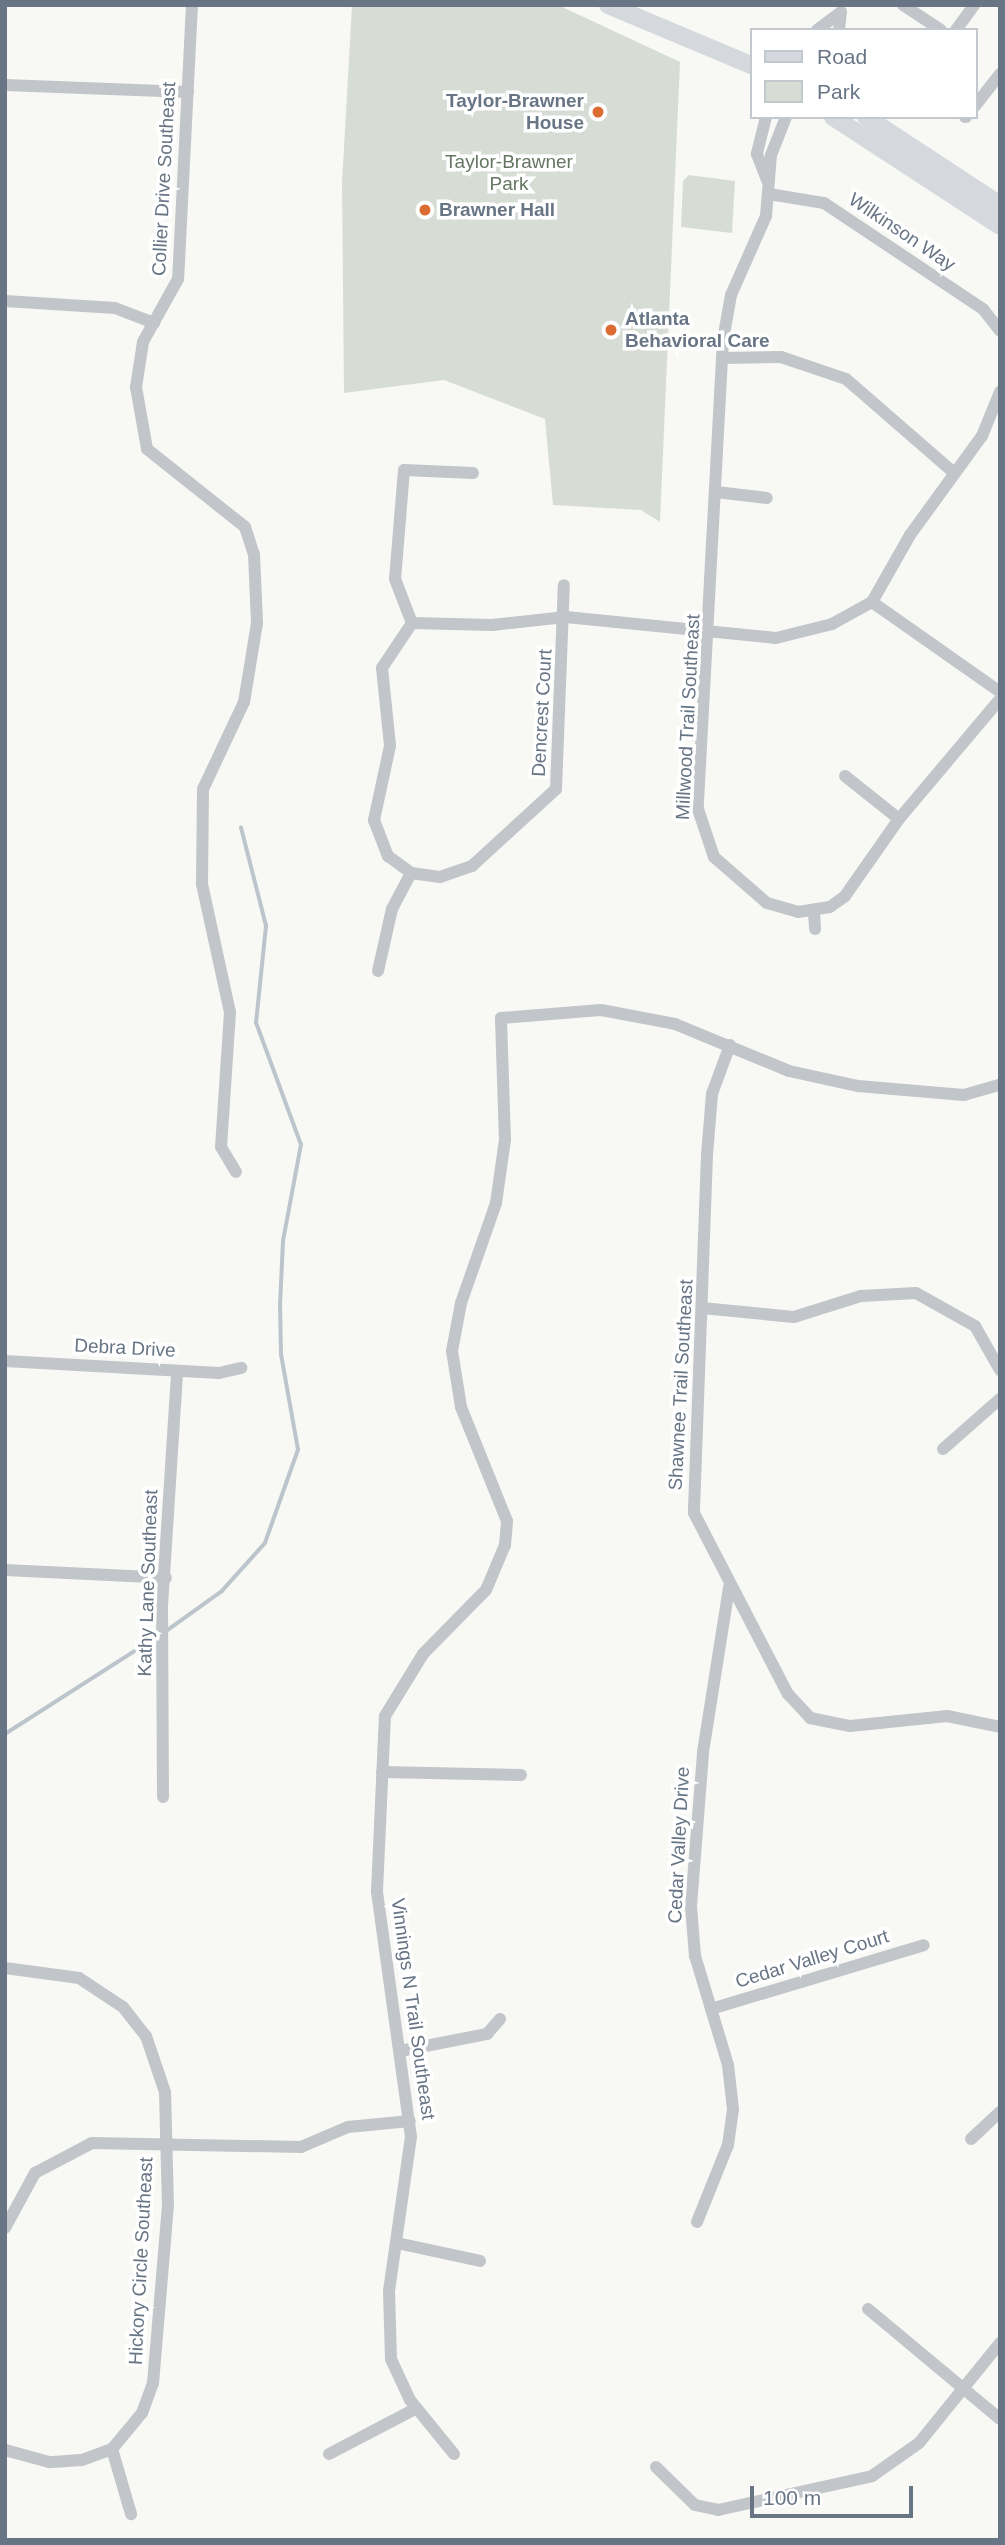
<!DOCTYPE html>
<html>
<head>
<meta charset="utf-8">
<style>
	body { margin:0 }
	#map { position:relative; width:1005px; height:2545px; overflow:hidden; background:#f8f8f5; font-family:Arial,sans-serif }
	div>[style] { position:absolute }
	[style*='--x'] { left:calc(var(--x)*1px); top:calc(var(--y)*1px); width:calc(var(--w)*1px); rotate:calc(var(--a)*1deg) }
	.green>* { inset:0; background:#d7ddd5 }
	.stream>* { height:3.5px; margin:-1.75px; padding:0 1.75px; transform-origin:1.75px; border-radius:1.75px; background:#bcc5cb }
	.street>* { height:12px; margin:-6px; padding:0 6px; transform-origin:6px; border-radius:6px; background:#c2c5c9 }
	.secondary>* { height:18px; margin:-9px; padding:0 9px; transform-origin:9px; border-radius:9px; background:#d5d8dd }
	.dots>* { width:19px; height:19px; translate:-50% -50%; box-sizing:border-box; border:4px solid #fff; border-radius:50% }
	span { translate:-50% -50%; white-space:nowrap; text-align:center; line-height:1.15; -webkit-text-stroke:7px #fff; paint-order:stroke }
	.poi-label { font-size:19px; color:#687585; font-weight:700 }
	.right { translate:-100% -50%; text-align:right }
	.left { translate:0 -50%; text-align:left }
	.park-label { font-size:19px; color:#657763 }
	.street-label { font-size:19px; color:#687585 }
	.frame { position:absolute; inset:0; border:7px solid #687585; pointer-events:none }
	.legend { position:absolute; left:750px; top:28px; width:228px; height:91px; box-sizing:border-box; background:#fff; border:2px solid #c3c8ce; margin:0; padding:9px 12px; list-style:none; font-size:21px; color:#687585 }
	.legend li { display:flex; align-items:center; gap:14px; height:35px }
	.legend b { width:35px; border:2px solid #c3c8ce }
	.scale { position:absolute; left:750px; top:2486px; width:163px; height:32px; box-sizing:border-box; border:4px solid #687585; border-top:0; padding-left:9px; font-size:21px; line-height:24px; white-space:nowrap; color:#687585; -webkit-text-stroke:5px #fff; paint-order:stroke }
</style>
</head>
<body>
<div id="map">
	<div class="green">
		<div style="clip-path:polygon(352px 5px,558px 5px,680px 62px,660px 522px,641px 510px,553px 505px,545px 419px,444px 380px,344px 393px,342px 183px)"></div>
		<div style="clip-path:polygon(689px 175px,735px 181px,732px 233px,681px 227px,683px 181px)"></div>
	</div>
	<div class="stream">
		<div style="--x:165;--y:1632;--w:70;--a:-35.7"></div>
		<div style="--x:222;--y:1591;--w:64;--a:-48.1"></div>
		<div style="--x:265;--y:1543;--w:99;--a:-70.5"></div>
		<div style="--x:298;--y:1450;--w:97;--a:-100.1"></div>
		<div style="--x:281;--y:1355;--w:50;--a:-91.1"></div>
		<div style="--x:280;--y:1305;--w:64;--a:-87.3"></div>
		<div style="--x:283;--y:1241;--w:98;--a:-79.4"></div>
		<div style="--x:301;--y:1145;--w:130;--a:-110.2"></div>
		<div style="--x:256;--y:1023;--w:98;--a:-84.1"></div>
		<div style="--x:266;--y:926;--w:101;--a:-104.3"></div>
		<div style="--x:5;--y:1734;--w:182;--a:-32.6"></div>
	</div>
	<div class="street">
		<div style="--x:192;--y:5;--w:274;--a:92.9"></div>
		<div style="--x:178;--y:279;--w:72;--a:119.1"></div>
		<div style="--x:143;--y:342;--w:46;--a:98.8"></div>
		<div style="--x:136;--y:387;--w:63;--a:79.9"></div>
		<div style="--x:147;--y:449;--w:125;--a:38.5"></div>
		<div style="--x:245;--y:527;--w:28;--a:72"></div>
		<div style="--x:254;--y:554;--w:69;--a:87.5"></div>
		<div style="--x:257;--y:623;--w:80;--a:99.3"></div>
		<div style="--x:244;--y:702;--w:96;--a:115.2"></div>
		<div style="--x:203;--y:789;--w:95;--a:90.6"></div>
		<div style="--x:202;--y:884;--w:131;--a:77.7"></div>
		<div style="--x:230;--y:1012;--w:135;--a:93.8"></div>
		<div style="--x:221;--y:1147;--w:29;--a:59"></div>
		<div style="--x:903;--y:5;--w:45;--a:33.3"></div>
		<div style="--x:817;--y:30;--w:30;--a:-37"></div>
		<div style="--x:839;--y:30;--w:18;--a:-84"></div>
		<div style="--x:956;--y:30;--w:31;--a:-54"></div>
		<div style="--x:5;--y:85;--w:183;--a:2.2"></div>
		<div style="--x:975;--y:106;--w:41;--a:-52"></div>
		<div style="--x:766;--y:117;--w:38;--a:104"></div>
		<div style="--x:757;--y:154;--w:28;--a:69"></div>
		<div style="--x:786;--y:117;--w:41;--a:111.5"></div>
		<div style="--x:771;--y:155;--w:61;--a:94.7"></div>
		<div style="--x:766;--y:216;--w:86;--a:113.9"></div>
		<div style="--x:731;--y:295;--w:46;--a:100.1"></div>
		<div style="--x:723;--y:340;--w:470;--a:93.1"></div>
		<div style="--x:698;--y:809;--w:51;--a:71.6"></div>
		<div style="--x:714;--y:857;--w:70;--a:41"></div>
		<div style="--x:767;--y:903;--w:32;--a:16"></div>
		<div style="--x:798;--y:912;--w:32;--a:-9"></div>
		<div style="--x:830;--y:907;--w:19;--a:-36"></div>
		<div style="--x:845;--y:896;--w:94;--a:-55"></div>
		<div style="--x:899;--y:819;--w:157;--a:-49.9"></div>
		<div style="--x:965;--y:117;--w:1;--a:0"></div>
		<div style="--x:769;--y:194;--w:56;--a:9.3"></div>
		<div style="--x:824;--y:203;--w:191;--a:33.7"></div>
		<div style="--x:983;--y:309;--w:28;--a:52"></div>
		<div style="--x:5;--y:301;--w:110;--a:3.6"></div>
		<div style="--x:115;--y:308;--w:42;--a:21"></div>
		<div style="--x:724;--y:358;--w:57;--a:-1"></div>
		<div style="--x:781;--y:357;--w:69;--a:18.7"></div>
		<div style="--x:846;--y:379;--w:143;--a:41"></div>
		<div style="--x:473;--y:473;--w:69;--a:-177.5"></div>
		<div style="--x:404;--y:470;--w:109;--a:94.7"></div>
		<div style="--x:395;--y:579;--w:47;--a:68.9"></div>
		<div style="--x:412;--y:623;--w:54;--a:123.7"></div>
		<div style="--x:382;--y:668;--w:78;--a:84.1"></div>
		<div style="--x:390;--y:746;--w:76;--a:102.2"></div>
		<div style="--x:374;--y:820;--w:39;--a:69"></div>
		<div style="--x:388;--y:856;--w:29;--a:36"></div>
		<div style="--x:411;--y:873;--w:29;--a:8"></div>
		<div style="--x:440;--y:877;--w:34;--a:-19"></div>
		<div style="--x:472;--y:866;--w:114;--a:-42.5"></div>
		<div style="--x:556;--y:789;--w:204;--a:-87.8"></div>
		<div style="--x:716;--y:492;--w:51;--a:6.7"></div>
		<div style="--x:872;--y:602;--w:156;--a:35.1"></div>
		<div style="--x:412;--y:623;--w:80;--a:1.4"></div>
		<div style="--x:492;--y:625;--w:74;--a:-6.2"></div>
		<div style="--x:566;--y:617;--w:211;--a:5.7"></div>
		<div style="--x:776;--y:638;--w:58;--a:-14"></div>
		<div style="--x:832;--y:624;--w:46;--a:-28.8"></div>
		<div style="--x:872;--y:602;--w:77;--a:-60.4"></div>
		<div style="--x:910;--y:535;--w:122;--a:-54"></div>
		<div style="--x:982;--y:436;--w:48;--a:-67.8"></div>
		<div style="--x:845;--y:776;--w:69;--a:38.5"></div>
		<div style="--x:814;--y:913;--w:16;--a:86"></div>
		<div style="--x:378;--y:971;--w:64;--a:-77.3"></div>
		<div style="--x:392;--y:909;--w:41;--a:-62.2"></div>
		<div style="--x:730;--y:1045;--w:52;--a:110.2"></div>
		<div style="--x:712;--y:1094;--w:61;--a:94.7"></div>
		<div style="--x:707;--y:1155;--w:358;--a:92.1"></div>
		<div style="--x:694;--y:1513;--w:204;--a:62.6"></div>
		<div style="--x:788;--y:1694;--w:33;--a:47"></div>
		<div style="--x:810;--y:1718;--w:41;--a:11.3"></div>
		<div style="--x:850;--y:1726;--w:98;--a:-5.9"></div>
		<div style="--x:947;--y:1716;--w:54;--a:11.7"></div>
		<div style="--x:702;--y:1308;--w:92;--a:5.6"></div>
		<div style="--x:794;--y:1317;--w:70;--a:-17.4"></div>
		<div style="--x:861;--y:1296;--w:55;--a:-3.1"></div>
		<div style="--x:916;--y:1293;--w:68;--a:29.2"></div>
		<div style="--x:975;--y:1326;--w:51;--a:60.4"></div>
		<div style="--x:5;--y:1361;--w:214;--a:3.2"></div>
		<div style="--x:219;--y:1373;--w:23;--a:-13"></div>
		<div style="--x:943;--y:1449;--w:76;--a:-41.3"></div>
		<div style="--x:5;--y:1570;--w:161;--a:2.8"></div>
		<div style="--x:382;--y:1772;--w:139;--a:1.2"></div>
		<div style="--x:163;--y:1797;--w:191;--a:-90.3"></div>
		<div style="--x:162;--y:1606;--w:235;--a:-86.3"></div>
		<div style="--x:5;--y:1968;--w:75;--a:7.7"></div>
		<div style="--x:79;--y:1978;--w:53;--a:33.4"></div>
		<div style="--x:123;--y:2007;--w:37;--a:52"></div>
		<div style="--x:146;--y:2036;--w:59;--a:71.3"></div>
		<div style="--x:165;--y:2092;--w:113;--a:88.5"></div>
		<div style="--x:168;--y:2205;--w:179;--a:94.8"></div>
		<div style="--x:153;--y:2383;--w:32;--a:110"></div>
		<div style="--x:142;--y:2413;--w:47;--a:129.8"></div>
		<div style="--x:112;--y:2449;--w:33;--a:160"></div>
		<div style="--x:81;--y:2460;--w:32;--a:176"></div>
		<div style="--x:49;--y:2462;--w:46;--a:-164.7"></div>
		<div style="--x:711;--y:2009;--w:222;--a:-16.7"></div>
		<div style="--x:400;--y:2051;--w:89;--a:-11.1"></div>
		<div style="--x:487;--y:2034;--w:20;--a:-49"></div>
		<div style="--x:971;--y:2139;--w:40;--a:-43"></div>
		<div style="--x:697;--y:2222;--w:83;--a:-68.1"></div>
		<div style="--x:728;--y:2145;--w:36;--a:-82"></div>
		<div style="--x:733;--y:2109;--w:44;--a:-96.5"></div>
		<div style="--x:728;--y:2065;--w:114;--a:-106.8"></div>
		<div style="--x:695;--y:1956;--w:50;--a:-94.6"></div>
		<div style="--x:691;--y:1906;--w:154;--a:-85.5"></div>
		<div style="--x:703;--y:1752;--w:167;--a:-81"></div>
		<div style="--x:5;--y:2228;--w:63;--a:-61.4"></div>
		<div style="--x:35;--y:2173;--w:64;--a:-27.8"></div>
		<div style="--x:92;--y:2143;--w:209;--a:1.1"></div>
		<div style="--x:301;--y:2147;--w:51;--a:-23.1"></div>
		<div style="--x:348;--y:2127;--w:62;--a:-5.5"></div>
		<div style="--x:397;--y:2243;--w:85;--a:12.2"></div>
		<div style="--x:868;--y:2309;--w:172;--a:39.8"></div>
		<div style="--x:112;--y:2449;--w:68;--a:73.7"></div>
		<div style="--x:329;--y:2454;--w:99;--a:-27.6"></div>
		<div style="--x:454;--y:2454;--w:70;--a:-129.2"></div>
		<div style="--x:410;--y:2400;--w:45;--a:-114.9"></div>
		<div style="--x:391;--y:2359;--w:68;--a:-91.7"></div>
		<div style="--x:389;--y:2291;--w:156;--a:-81.9"></div>
		<div style="--x:411;--y:2137;--w:248;--a:-97.9"></div>
		<div style="--x:377;--y:1891;--w:175;--a:-87.4"></div>
		<div style="--x:385;--y:1716;--w:73;--a:-58.5"></div>
		<div style="--x:423;--y:1654;--w:90;--a:-45.5"></div>
		<div style="--x:486;--y:1590;--w:49;--a:-67.1"></div>
		<div style="--x:505;--y:1545;--w:24;--a:-85"></div>
		<div style="--x:507;--y:1521;--w:123;--a:-112"></div>
		<div style="--x:461;--y:1407;--w:57;--a:-99.1"></div>
		<div style="--x:452;--y:1351;--w:49;--a:-79.4"></div>
		<div style="--x:461;--y:1303;--w:106;--a:-70.7"></div>
		<div style="--x:496;--y:1203;--w:64;--a:-81.9"></div>
		<div style="--x:505;--y:1140;--w:122;--a:-91.9"></div>
		<div style="--x:501;--y:1018;--w:100;--a:-4.6"></div>
		<div style="--x:601;--y:1010;--w:75;--a:10.7"></div>
		<div style="--x:675;--y:1024;--w:123;--a:22.4"></div>
		<div style="--x:789;--y:1071;--w:71;--a:12.3"></div>
		<div style="--x:858;--y:1086;--w:106;--a:4.9"></div>
		<div style="--x:964;--y:1095;--w:37;--a:-16"></div>
		<div style="--x:656;--y:2467;--w:54;--a:44.3"></div>
		<div style="--x:695;--y:2505;--w:24;--a:12"></div>
		<div style="--x:718;--y:2510;--w:158;--a:-12.4"></div>
		<div style="--x:872;--y:2476;--w:57;--a:-35.1"></div>
		<div style="--x:919;--y:2443;--w:129;--a:-51"></div>
	</div>
	<div class="secondary">
		<div style="--x:608;--y:5;--w:155;--a:22.8"></div>
		<div style="--x:833;--y:117;--w:199;--a:33.1"></div>
		<div style="--x:866;--y:117;--w:160;--a:33.3"></div>
	</div>
	<div class="dots">
		<div style="left:598px;top:112px;background:#dc6d32"></div>
		<div style="left:425px;top:210px;background:#dc6d32"></div>
		<div style="left:611px;top:330px;background:#dc6d32"></div>
	</div>
	<div class="poi-label">
		<span class="right" style="left:584px;top:112px">Taylor-Brawner<br>House</span>
		<span class="left" style="left:439px;top:210px">Brawner Hall</span>
		<span class="left" style="left:625px;top:330px">Atlanta<br>Behavioral Care</span>
	</div>
	<div class="park-label">
		<span style="left:509px;top:173px">Taylor-Brawner<br>Park</span>
	</div>
	<div class="street-label">
		<span style="left:164px;top:179px;rotate:-87deg">Collier Drive Southeast</span>
		<span style="left:902px;top:232px;rotate:34deg">Wilkinson Way</span>
		<span style="left:542px;top:713px;rotate:-87deg">Dencrest Court</span>
		<span style="left:688px;top:717px;rotate:-87deg">Millwood Trail Southeast</span>
		<span style="left:125px;top:1348px;rotate:3deg">Debra Drive</span>
		<span style="left:681px;top:1385px;rotate:-87deg">Shawnee Trail Southeast</span>
		<span style="left:148px;top:1583px;rotate:-88deg">Kathy Lane Southeast</span>
		<span style="left:679px;top:1845px;rotate:-87deg">Cedar Valley Drive</span>
		<span style="left:812px;top:1959px;rotate:-17deg">Cedar Valley Court</span>
		<span style="left:413px;top:2009px;rotate:82deg">Vinnings N Trail Southeast</span>
		<span style="left:141px;top:2261px;rotate:-87deg">Hickory Circle Southeast</span>
	</div>
	<div class="frame"></div>
	<ul class="legend">
	<li><b style="height:9px;background:#d5d8dd"></b>Road</li>
	<li><b style="height:19px;background:#d7ddd5"></b>Park</li>
	</ul>
	<div class="scale">100 m</div>
</div>
</body>
</html>
